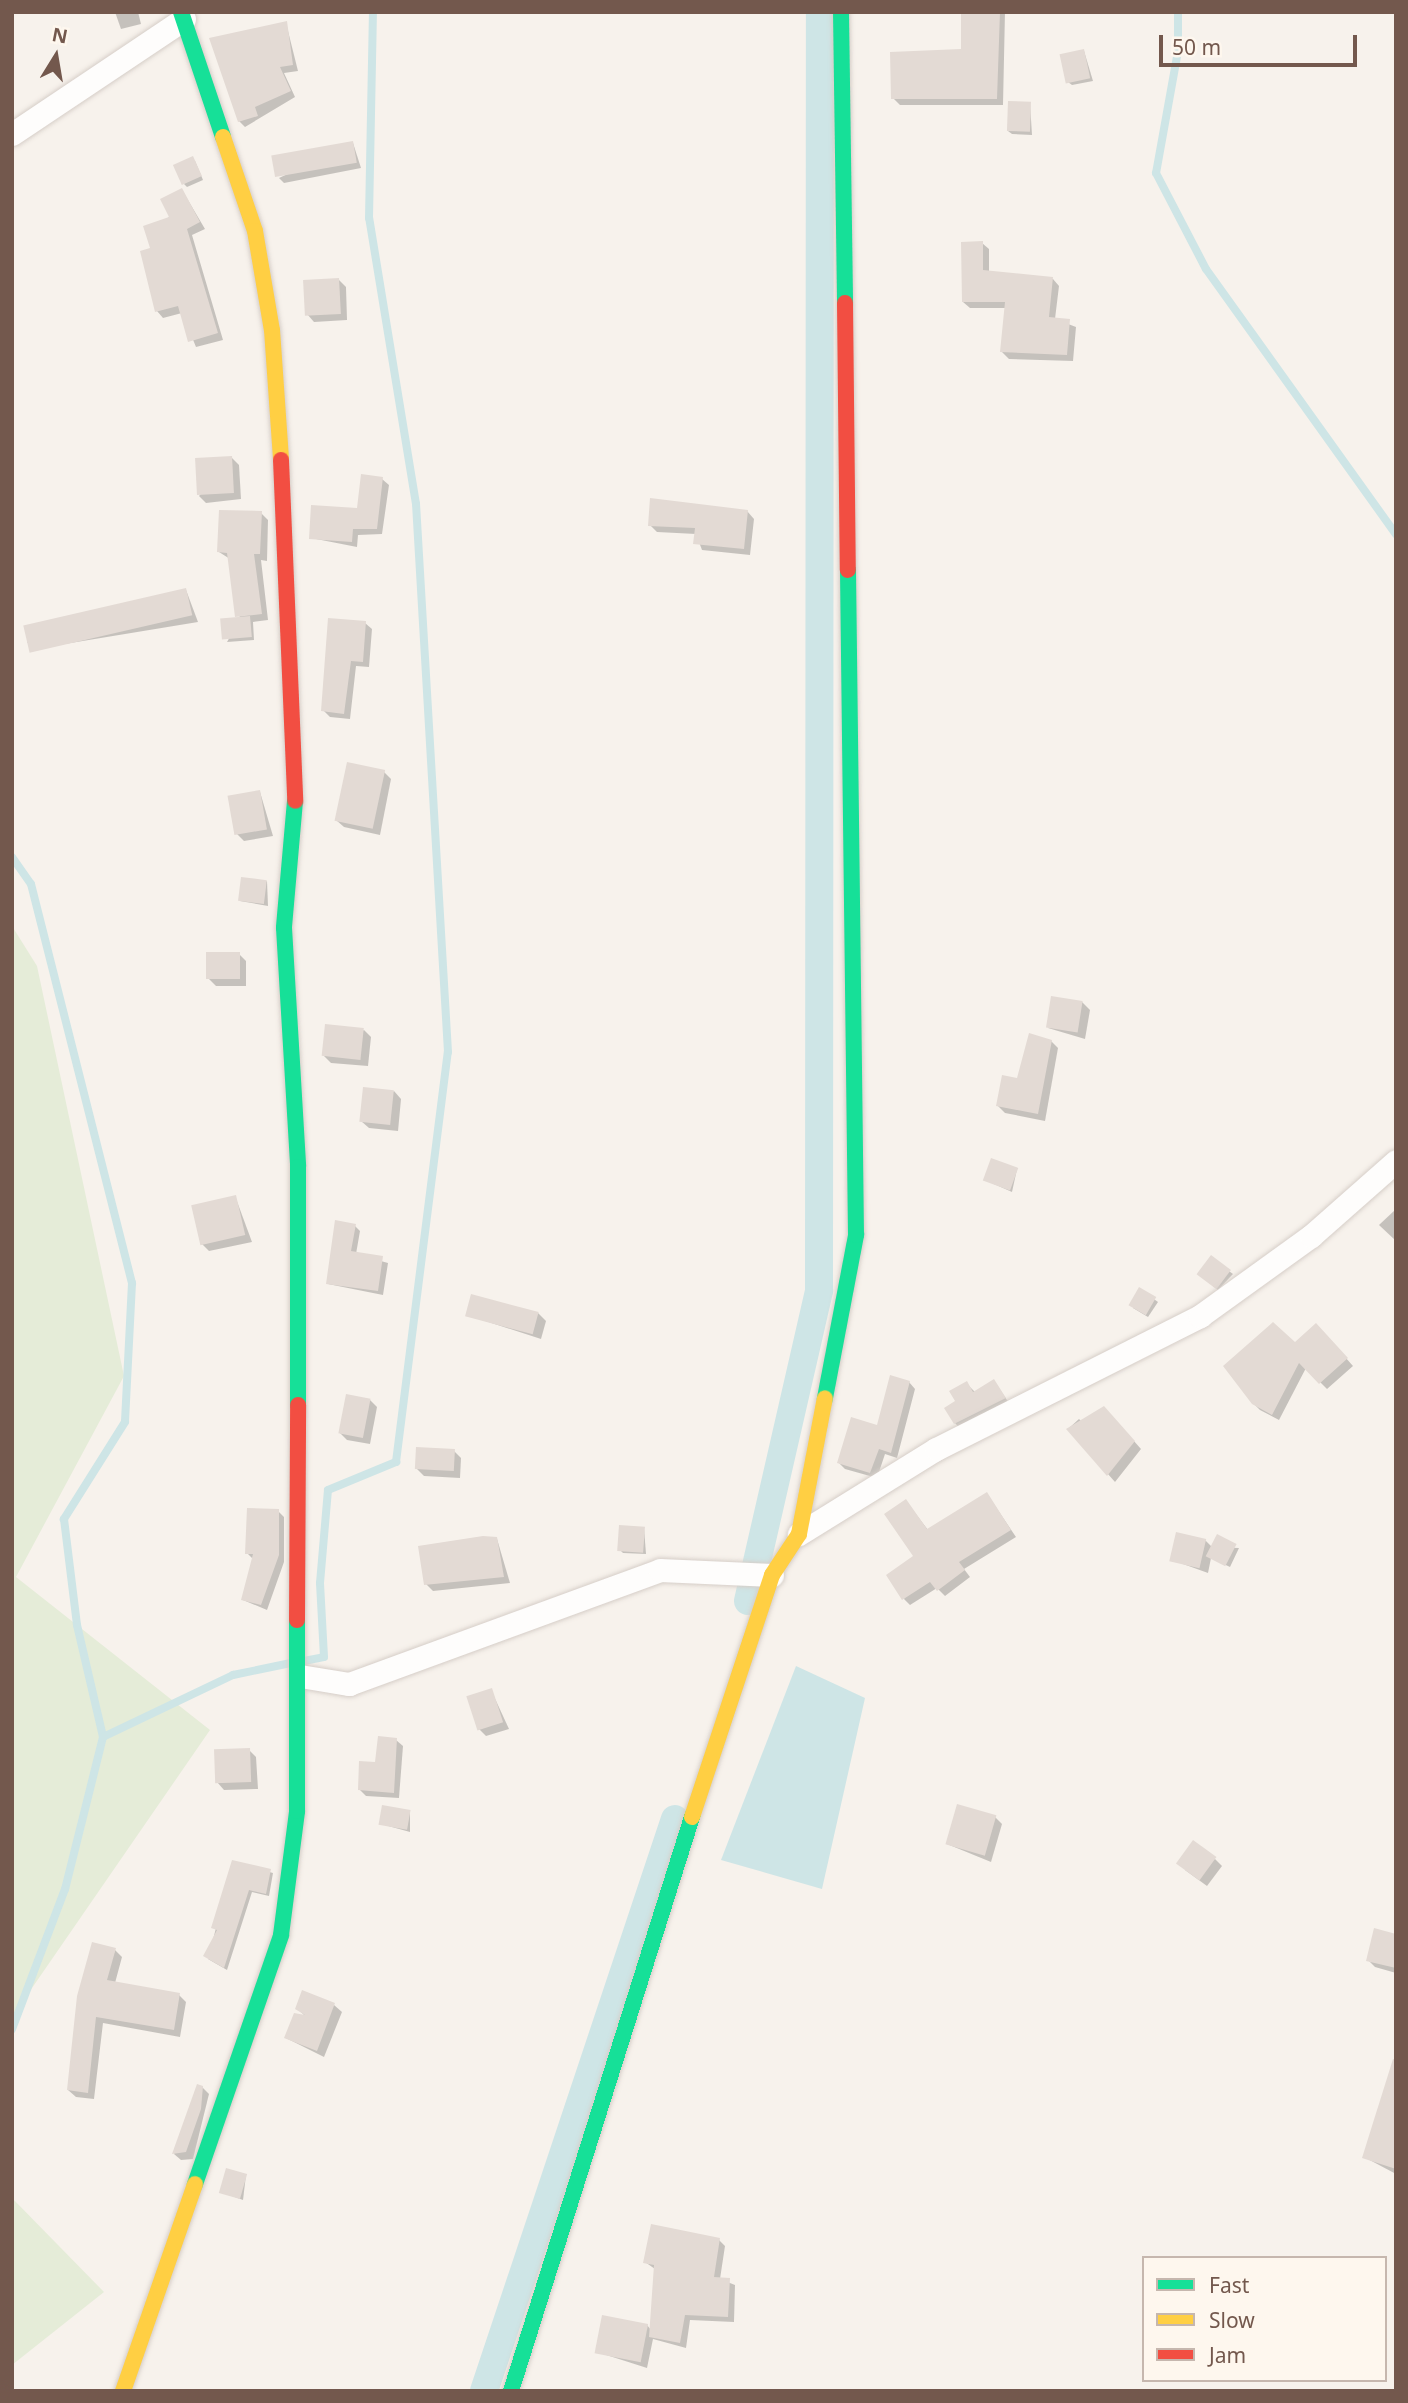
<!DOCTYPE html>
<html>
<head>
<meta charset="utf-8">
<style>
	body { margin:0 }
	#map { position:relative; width:1408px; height:2403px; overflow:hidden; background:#f7f2ec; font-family:"Noto Sans",sans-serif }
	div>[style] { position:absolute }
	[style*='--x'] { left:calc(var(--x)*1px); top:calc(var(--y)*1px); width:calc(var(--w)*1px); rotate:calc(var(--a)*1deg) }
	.green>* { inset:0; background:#e5ecd8 }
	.water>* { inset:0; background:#cee5e6 }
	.shadow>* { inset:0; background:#0003 }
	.stream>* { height:8px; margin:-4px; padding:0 4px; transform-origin:4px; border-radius:4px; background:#cee5e6 }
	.canal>* { height:28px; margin:-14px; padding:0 14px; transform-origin:14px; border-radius:14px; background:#cee5e6 }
	.building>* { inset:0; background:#e3dad4; transform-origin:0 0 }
	.roads { filter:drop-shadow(0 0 2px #d6cec8) drop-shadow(0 0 2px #d6cec8) }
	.street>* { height:23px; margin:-11.5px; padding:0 11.5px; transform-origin:11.5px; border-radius:11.5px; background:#fefdfc }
	.fast>* { height:16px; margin:-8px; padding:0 8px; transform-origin:8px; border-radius:8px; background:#16e098 }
	.slow>* { height:16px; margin:-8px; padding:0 8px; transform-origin:8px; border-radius:8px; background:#ffcf43 }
	.jam>* { height:16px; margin:-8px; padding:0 8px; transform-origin:8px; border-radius:8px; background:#f24e42 }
	span { translate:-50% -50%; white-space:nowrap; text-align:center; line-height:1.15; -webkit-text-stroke:7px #fef7ee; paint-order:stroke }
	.frame { position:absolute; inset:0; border:14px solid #73584d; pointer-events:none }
	.legend { position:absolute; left:1142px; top:2256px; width:245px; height:126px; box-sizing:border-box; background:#fef7ee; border:2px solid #c6b7ae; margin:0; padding:9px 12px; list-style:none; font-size:21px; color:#73584d }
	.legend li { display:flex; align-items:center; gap:14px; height:35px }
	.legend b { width:35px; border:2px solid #c6b7ae }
	.north { position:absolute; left:21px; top:21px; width:70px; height:70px; -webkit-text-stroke:5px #fef7ee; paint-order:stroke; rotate:11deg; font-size:19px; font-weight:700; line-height:28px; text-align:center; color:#73584d }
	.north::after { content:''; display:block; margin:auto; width:24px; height:32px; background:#73584d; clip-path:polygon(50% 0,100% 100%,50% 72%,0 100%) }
	.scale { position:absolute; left:1159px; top:35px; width:198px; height:32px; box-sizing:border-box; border:4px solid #73584d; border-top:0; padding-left:9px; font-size:21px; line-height:24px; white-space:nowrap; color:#73584d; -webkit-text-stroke:5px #fef7ee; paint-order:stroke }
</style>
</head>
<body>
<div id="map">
	<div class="green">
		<div style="clip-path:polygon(12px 926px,37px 966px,124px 1376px,16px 1577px,210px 1730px,12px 2017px)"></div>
		<div style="clip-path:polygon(12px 2198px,104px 2292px,12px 2365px)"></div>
	</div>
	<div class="water">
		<div style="clip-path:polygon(796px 1666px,865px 1698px,822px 1889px,721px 1860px)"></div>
	</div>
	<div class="shadow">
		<div style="clip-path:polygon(115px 12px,138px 12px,141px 24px,121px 29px)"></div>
		<div style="clip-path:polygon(963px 12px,1005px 12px,1003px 105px,900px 105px,893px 98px,963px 51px)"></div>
		<div style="clip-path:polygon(286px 23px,298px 71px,284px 73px,295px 97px,245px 127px,239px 121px)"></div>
		<div style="clip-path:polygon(1084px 51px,1093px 81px,1072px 85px,1068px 82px)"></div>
		<div style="clip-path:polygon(1030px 104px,1032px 135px,1012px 134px,1008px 131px)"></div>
		<div style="clip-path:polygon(353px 143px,361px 168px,284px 183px,279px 178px)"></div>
		<div style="clip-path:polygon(195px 161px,203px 180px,187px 187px,184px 184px)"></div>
		<div style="clip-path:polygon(182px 190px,205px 229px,192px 235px,223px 340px,196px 347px,182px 313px,163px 318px,157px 311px,153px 249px)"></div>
		<div style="clip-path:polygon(982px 243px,989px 249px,989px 272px,1053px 279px,1059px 286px,1055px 319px,1076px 327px,1073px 361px,1009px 359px,1002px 352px,1006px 308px,970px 308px,963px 302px)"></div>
		<div style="clip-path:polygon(339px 280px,346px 287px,347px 320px,314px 322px,307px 314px)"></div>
		<div style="clip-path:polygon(232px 458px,239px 465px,241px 499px,206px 503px,199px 496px)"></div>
		<div style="clip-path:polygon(382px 479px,389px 485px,382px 534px,358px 535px,357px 547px,311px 538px,358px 510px)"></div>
		<div style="clip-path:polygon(747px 511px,754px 519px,750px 555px,702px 550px,696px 534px,657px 532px,650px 525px)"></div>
		<div style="clip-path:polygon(261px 513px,268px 520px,267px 561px,261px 560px,268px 620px,253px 622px,254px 640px,227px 642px,240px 619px,230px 559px,219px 552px)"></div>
		<div style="clip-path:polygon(186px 590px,198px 622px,34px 649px,27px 642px)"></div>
		<div style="clip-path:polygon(365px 623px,372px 629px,369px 667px,356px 666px,350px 719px,330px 717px,323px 710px)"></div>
		<div style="clip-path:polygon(384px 772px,391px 779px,380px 835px,344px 827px,336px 820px)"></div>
		<div style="clip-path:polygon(260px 792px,273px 836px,244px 841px,236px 833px)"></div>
		<div style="clip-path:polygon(267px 881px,268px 906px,240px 901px)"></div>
		<div style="clip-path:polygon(239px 954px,246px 961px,246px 986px,216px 986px,209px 979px)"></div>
		<div style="clip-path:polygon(1082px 1002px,1090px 1010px,1085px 1039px,1048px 1028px)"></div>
		<div style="clip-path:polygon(364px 1030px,371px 1037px,368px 1066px,331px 1063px,323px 1055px)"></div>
		<div style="clip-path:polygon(1051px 1041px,1058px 1048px,1045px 1121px,1005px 1113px,998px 1106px)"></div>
		<div style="clip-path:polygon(394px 1091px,401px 1099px,398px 1131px,369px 1128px,361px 1121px)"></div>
		<div style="clip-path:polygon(1017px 1169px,1012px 1192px,985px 1180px)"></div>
		<div style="clip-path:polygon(235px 1196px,252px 1242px,209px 1251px,202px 1244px)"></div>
		<div style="clip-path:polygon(1396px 1209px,1396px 1241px,1379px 1225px)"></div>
		<div style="clip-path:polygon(355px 1226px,360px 1231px,356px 1254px,388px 1263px,383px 1295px,328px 1284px)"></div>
		<div style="clip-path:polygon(1211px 1258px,1233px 1274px,1218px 1290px,1202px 1277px)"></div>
		<div style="clip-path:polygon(1140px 1289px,1158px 1302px,1148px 1317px,1133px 1308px)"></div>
		<div style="clip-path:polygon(538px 1313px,546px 1321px,541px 1339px,467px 1315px)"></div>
		<div style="clip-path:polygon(1322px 1331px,1353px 1366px,1327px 1389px,1306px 1368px,1279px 1420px,1260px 1410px,1253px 1403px,1295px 1344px)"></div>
		<div style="clip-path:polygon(994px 1381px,1011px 1406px,962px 1431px,955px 1423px,966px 1383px,975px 1392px)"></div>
		<div style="clip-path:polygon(909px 1382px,915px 1389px,897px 1458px,885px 1454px,877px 1478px,845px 1469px,839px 1463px,878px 1427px)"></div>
		<div style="clip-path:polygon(370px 1400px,377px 1407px,370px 1444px,347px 1440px,340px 1433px)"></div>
		<div style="clip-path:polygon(1111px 1415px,1141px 1449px,1115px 1482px,1068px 1429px,1079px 1419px,1085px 1425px)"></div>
		<div style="clip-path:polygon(454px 1451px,461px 1458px,460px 1478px,424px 1476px,417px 1469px)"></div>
		<div style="clip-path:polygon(987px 1494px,1016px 1537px,964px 1569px,970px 1577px,945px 1596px,937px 1588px,910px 1605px,904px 1599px,916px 1557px,906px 1501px,928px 1530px)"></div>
		<div style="clip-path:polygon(278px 1511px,284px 1517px,284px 1562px,267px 1610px,243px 1600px,253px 1559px,247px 1553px)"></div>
		<div style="clip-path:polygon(644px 1528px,646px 1554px,623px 1553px,620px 1550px)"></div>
		<div style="clip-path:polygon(497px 1539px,510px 1583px,433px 1591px,426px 1584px)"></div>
		<div style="clip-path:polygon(1205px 1540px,1212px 1547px,1239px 1548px,1230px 1567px,1211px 1558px,1208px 1573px,1172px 1560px)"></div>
		<div style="clip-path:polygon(491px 1690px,509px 1729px,486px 1736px,479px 1729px)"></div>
		<div style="clip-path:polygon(396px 1740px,403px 1746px,399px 1798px,366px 1796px,360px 1790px)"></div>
		<div style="clip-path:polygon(249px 1750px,256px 1757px,258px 1789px,224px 1790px,217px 1782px)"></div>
		<div style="clip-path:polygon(410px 1811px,410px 1832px,381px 1824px)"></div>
		<div style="clip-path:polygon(995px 1817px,1002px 1824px,991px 1862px,947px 1844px)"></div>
		<div style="clip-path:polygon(1215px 1859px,1222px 1866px,1207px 1886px,1185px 1870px)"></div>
		<div style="clip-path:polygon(233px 1862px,273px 1873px,269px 1896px,252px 1892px,227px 1970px,208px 1959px)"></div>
		<div style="clip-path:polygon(1396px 1936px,1396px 1973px,1375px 1967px,1368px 1960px)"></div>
		<div style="clip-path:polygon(115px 1950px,122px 1957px,115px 1983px,179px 1995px,186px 2002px,180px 2037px,103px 2023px,94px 2099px,76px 2097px,68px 2090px)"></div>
		<div style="clip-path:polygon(334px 2005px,342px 2012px,324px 2057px,286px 2038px,305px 2016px,297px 2008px)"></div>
		<div style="clip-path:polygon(1396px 2077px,1396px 2174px,1364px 2157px)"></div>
		<div style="clip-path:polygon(202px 2087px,209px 2094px,193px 2159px,181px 2160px,174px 2154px)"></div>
		<div style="clip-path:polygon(246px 2175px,243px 2200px,221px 2192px)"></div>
		<div style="clip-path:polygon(719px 2240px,725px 2246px,720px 2279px,735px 2285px,734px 2322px,690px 2320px,686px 2348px,653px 2339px,647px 2368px,597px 2352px,647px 2325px,651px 2330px,655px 2269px,645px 2262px)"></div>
	</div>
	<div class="stream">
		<div style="--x:1178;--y:12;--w:39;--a:90"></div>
		<div style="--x:1178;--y:51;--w:124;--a:100.2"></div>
		<div style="--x:1156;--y:173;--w:108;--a:62.5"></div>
		<div style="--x:1206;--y:269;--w:326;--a:54.4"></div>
		<div style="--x:12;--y:857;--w:33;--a:55"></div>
		<div style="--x:31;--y:884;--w:412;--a:75.8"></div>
		<div style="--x:132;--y:1283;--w:139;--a:92.9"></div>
		<div style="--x:125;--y:1422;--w:115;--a:122.2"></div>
		<div style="--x:64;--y:1519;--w:107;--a:83"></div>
		<div style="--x:77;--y:1625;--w:115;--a:76.9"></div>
		<div style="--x:103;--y:1737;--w:157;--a:104"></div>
		<div style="--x:65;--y:1889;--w:150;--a:110.7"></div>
		<div style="--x:304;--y:1661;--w:20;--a:-11"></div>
		<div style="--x:324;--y:1657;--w:74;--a:-93.1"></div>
		<div style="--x:320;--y:1583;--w:93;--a:-85.1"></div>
		<div style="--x:328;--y:1490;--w:74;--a:-22.4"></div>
		<div style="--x:396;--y:1462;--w:413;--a:-82.8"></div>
		<div style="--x:448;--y:1052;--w:549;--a:-93.34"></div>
		<div style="--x:416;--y:504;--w:290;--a:-99.3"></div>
		<div style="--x:369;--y:218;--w:206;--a:-88.9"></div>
		<div style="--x:103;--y:1737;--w:144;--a:-25.5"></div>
		<div style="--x:233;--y:1675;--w:59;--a:-11.7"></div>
	</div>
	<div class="canal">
		<div style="--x:748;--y:1601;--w:319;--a:-77.1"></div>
		<div style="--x:819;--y:1290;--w:1278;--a:-89.96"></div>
		<div style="--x:484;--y:2391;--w:603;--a:-71.54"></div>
	</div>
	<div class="building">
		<div style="clip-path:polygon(961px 12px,1000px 12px,997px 99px,891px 99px,890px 52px,961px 49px)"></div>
		<div style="clip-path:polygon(287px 21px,293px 65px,280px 67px,291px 91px,255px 107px,258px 116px,238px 122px,209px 38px)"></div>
		<div style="left:1084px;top:49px;width:30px;height:25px;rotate:78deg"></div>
		<div style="left:1008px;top:101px;width:23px;height:30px;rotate:2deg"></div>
		<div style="left:353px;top:141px;width:22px;height:83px;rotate:80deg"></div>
		<div style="left:193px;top:156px;width:22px;height:22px;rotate:66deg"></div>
		<div style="clip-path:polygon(182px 188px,200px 222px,187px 229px,218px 333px,188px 342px,178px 306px,155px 312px,140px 251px,150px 248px,143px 226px,169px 217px,160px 199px)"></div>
		<div style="clip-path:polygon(983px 241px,983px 270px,1053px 277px,1049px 317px,1070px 319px,1067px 355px,1000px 352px,1005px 302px,962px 302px,961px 242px)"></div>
		<div style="left:339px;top:278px;width:36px;height:36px;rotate:87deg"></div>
		<div style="left:232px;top:456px;width:37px;height:37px;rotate:87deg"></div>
		<div style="clip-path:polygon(361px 474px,383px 477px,377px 529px,353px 529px,352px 542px,309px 539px,311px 505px,357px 508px)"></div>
		<div style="clip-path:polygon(650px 498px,748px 510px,744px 549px,693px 544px,695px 528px,648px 526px)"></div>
		<div style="clip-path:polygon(219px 510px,262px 511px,260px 554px,254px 554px,262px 614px,235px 617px,227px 553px,217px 552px)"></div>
		<div style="left:186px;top:588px;width:28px;height:167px;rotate:77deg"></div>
		<div style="left:250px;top:616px;width:21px;height:30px;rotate:85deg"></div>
		<div style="clip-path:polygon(328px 618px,366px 621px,363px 662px,351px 661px,344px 714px,321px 711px)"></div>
		<div style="left:347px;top:762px;width:39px;height:60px;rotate:12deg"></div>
		<div style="left:260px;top:790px;width:40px;height:33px;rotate:80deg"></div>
		<div style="left:241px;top:877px;width:26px;height:24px;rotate:7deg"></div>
		<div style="left:240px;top:952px;width:27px;height:34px;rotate:90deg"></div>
		<div style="left:1051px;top:996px;width:32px;height:32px;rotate:9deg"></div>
		<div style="left:325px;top:1024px;width:39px;height:32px;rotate:6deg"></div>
		<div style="clip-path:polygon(1029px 1033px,1052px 1040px,1038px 1114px,996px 1106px,1002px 1075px,1017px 1078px)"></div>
		<div style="left:363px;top:1087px;width:31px;height:35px;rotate:6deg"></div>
		<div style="left:991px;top:1158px;width:29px;height:24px;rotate:20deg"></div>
		<div style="left:236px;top:1195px;width:41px;height:46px;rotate:77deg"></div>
		<div style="clip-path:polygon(335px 1220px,356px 1224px,351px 1251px,383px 1256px,378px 1291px,326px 1284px)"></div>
		<div style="left:1211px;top:1255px;width:25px;height:24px;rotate:37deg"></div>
		<div style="left:1139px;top:1287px;width:20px;height:21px;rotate:30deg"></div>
		<div style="left:471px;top:1294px;width:70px;height:23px;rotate:15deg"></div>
		<div style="clip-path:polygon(1273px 1322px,1295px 1342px,1316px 1323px,1348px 1358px,1319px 1384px,1299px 1363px,1272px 1415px,1252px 1404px,1223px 1366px)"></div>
		<div style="clip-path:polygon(890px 1375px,910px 1381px,891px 1453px,879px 1449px,870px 1473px,837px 1463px,851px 1417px,877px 1425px)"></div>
		<div style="clip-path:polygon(994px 1379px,1006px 1398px,954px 1424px,944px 1408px,955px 1401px,949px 1391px,967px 1381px,973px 1392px)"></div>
		<div style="left:346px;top:1394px;width:25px;height:40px;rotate:11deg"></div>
		<div style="clip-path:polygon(1104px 1406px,1135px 1441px,1107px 1476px,1066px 1429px)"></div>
		<div style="left:416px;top:1447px;width:39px;height:22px;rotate:3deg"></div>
		<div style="clip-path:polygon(987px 1492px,1011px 1530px,959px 1562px,965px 1570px,937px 1591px,930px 1582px,902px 1600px,886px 1575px,913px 1556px,884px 1514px,906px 1499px,927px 1529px)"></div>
		<div style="clip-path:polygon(247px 1508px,279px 1509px,279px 1555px,261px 1605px,241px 1600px,253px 1554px,245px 1554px)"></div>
		<div style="left:619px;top:1525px;width:26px;height:26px;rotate:4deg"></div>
		<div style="left:1176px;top:1532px;width:31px;height:30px;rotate:13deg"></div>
		<div style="left:1217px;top:1534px;width:22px;height:25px;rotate:27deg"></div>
		<div style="clip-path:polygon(483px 1536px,497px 1537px,504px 1577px,424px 1585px,418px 1546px)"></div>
		<div style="left:492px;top:1688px;width:36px;height:27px;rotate:72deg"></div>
		<div style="clip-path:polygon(378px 1736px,397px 1738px,394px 1793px,358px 1790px,359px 1761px,375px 1762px)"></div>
		<div style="left:250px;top:1748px;width:34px;height:36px;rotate:88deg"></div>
		<div style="left:957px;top:1804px;width:41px;height:42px;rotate:16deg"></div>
		<div style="left:382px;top:1805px;width:29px;height:20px;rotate:10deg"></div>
		<div style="left:1193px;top:1840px;width:29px;height:29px;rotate:36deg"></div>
		<div style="clip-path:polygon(232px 1860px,271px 1869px,266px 1894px,249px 1890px,224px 1968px,203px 1956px,217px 1930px,211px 1928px)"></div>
		<div style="clip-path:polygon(1374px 1928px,1396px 1934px,1396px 1968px,1366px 1961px)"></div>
		<div style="clip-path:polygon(92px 1942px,116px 1948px,107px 1980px,180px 1993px,174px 2030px,96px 2017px,88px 2093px,67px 2090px,77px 1996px)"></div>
		<div style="clip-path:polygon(302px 1990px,335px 2003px,317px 2051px,284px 2038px,294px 2013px,305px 2015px,295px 2009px)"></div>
		<div style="clip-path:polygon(1393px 2059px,1396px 2060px,1396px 2169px,1362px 2158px)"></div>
		<div style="clip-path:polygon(197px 2084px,203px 2086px,201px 2109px,186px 2152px,172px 2154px)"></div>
		<div style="left:226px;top:2168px;width:22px;height:26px;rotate:16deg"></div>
		<div style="clip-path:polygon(651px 2224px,720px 2238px,714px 2277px,730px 2278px,728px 2317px,685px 2315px,680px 2343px,649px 2337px,654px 2265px,643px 2263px)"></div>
		<div style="left:602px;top:2315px;width:47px;height:39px;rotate:11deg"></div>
	</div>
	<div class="roads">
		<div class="street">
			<div style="--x:12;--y:134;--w:207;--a:-33.8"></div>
			<div style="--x:799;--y:1534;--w:161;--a:-31.8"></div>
			<div style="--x:936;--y:1449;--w:296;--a:-26.7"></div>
			<div style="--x:1200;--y:1316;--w:137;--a:-35.8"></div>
			<div style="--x:1311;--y:1236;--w:113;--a:-41.4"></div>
			<div style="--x:300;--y:1676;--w:50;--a:9.3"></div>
			<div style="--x:349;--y:1684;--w:331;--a:-20.1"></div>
			<div style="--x:660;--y:1570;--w:112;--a:2.6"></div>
		</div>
		<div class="fast">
			<div style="--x:181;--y:12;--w:132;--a:71.4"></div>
			<div style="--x:841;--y:12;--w:291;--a:89.2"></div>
			<div style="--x:295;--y:801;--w:127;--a:95"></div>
			<div style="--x:284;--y:928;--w:239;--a:86.6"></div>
			<div style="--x:298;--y:1167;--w:238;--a:90"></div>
			<div style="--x:825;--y:1398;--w:166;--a:-79.2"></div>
			<div style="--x:856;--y:1235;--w:665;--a:-90.69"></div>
			<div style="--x:195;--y:2184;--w:263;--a:-70.9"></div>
			<div style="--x:281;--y:1935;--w:125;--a:-82.6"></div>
			<div style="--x:297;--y:1811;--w:191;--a:-90"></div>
			<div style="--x:511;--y:2391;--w:602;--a:-72.5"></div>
		</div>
		<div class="slow">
			<div style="--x:223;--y:137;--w:99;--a:71.2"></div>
			<div style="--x:255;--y:231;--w:100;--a:80.3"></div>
			<div style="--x:272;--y:330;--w:130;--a:86"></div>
			<div style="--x:692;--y:1817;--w:255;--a:-71.7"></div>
			<div style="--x:772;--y:1575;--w:49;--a:-56.6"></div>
			<div style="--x:799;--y:1534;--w:138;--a:-79.2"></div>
			<div style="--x:123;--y:2391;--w:219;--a:-70.8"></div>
		</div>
		<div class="jam">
			<div style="--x:845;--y:303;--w:267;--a:89.4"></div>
			<div style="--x:281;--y:460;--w:341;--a:87.6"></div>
			<div style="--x:297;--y:1620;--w:215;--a:-89.7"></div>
		</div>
	</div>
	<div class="frame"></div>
	<ul class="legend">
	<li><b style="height:9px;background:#16e098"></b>Fast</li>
	<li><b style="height:9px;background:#ffcf43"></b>Slow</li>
	<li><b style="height:9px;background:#f24e42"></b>Jam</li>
	</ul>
	<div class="north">N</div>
	<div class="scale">50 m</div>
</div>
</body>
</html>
